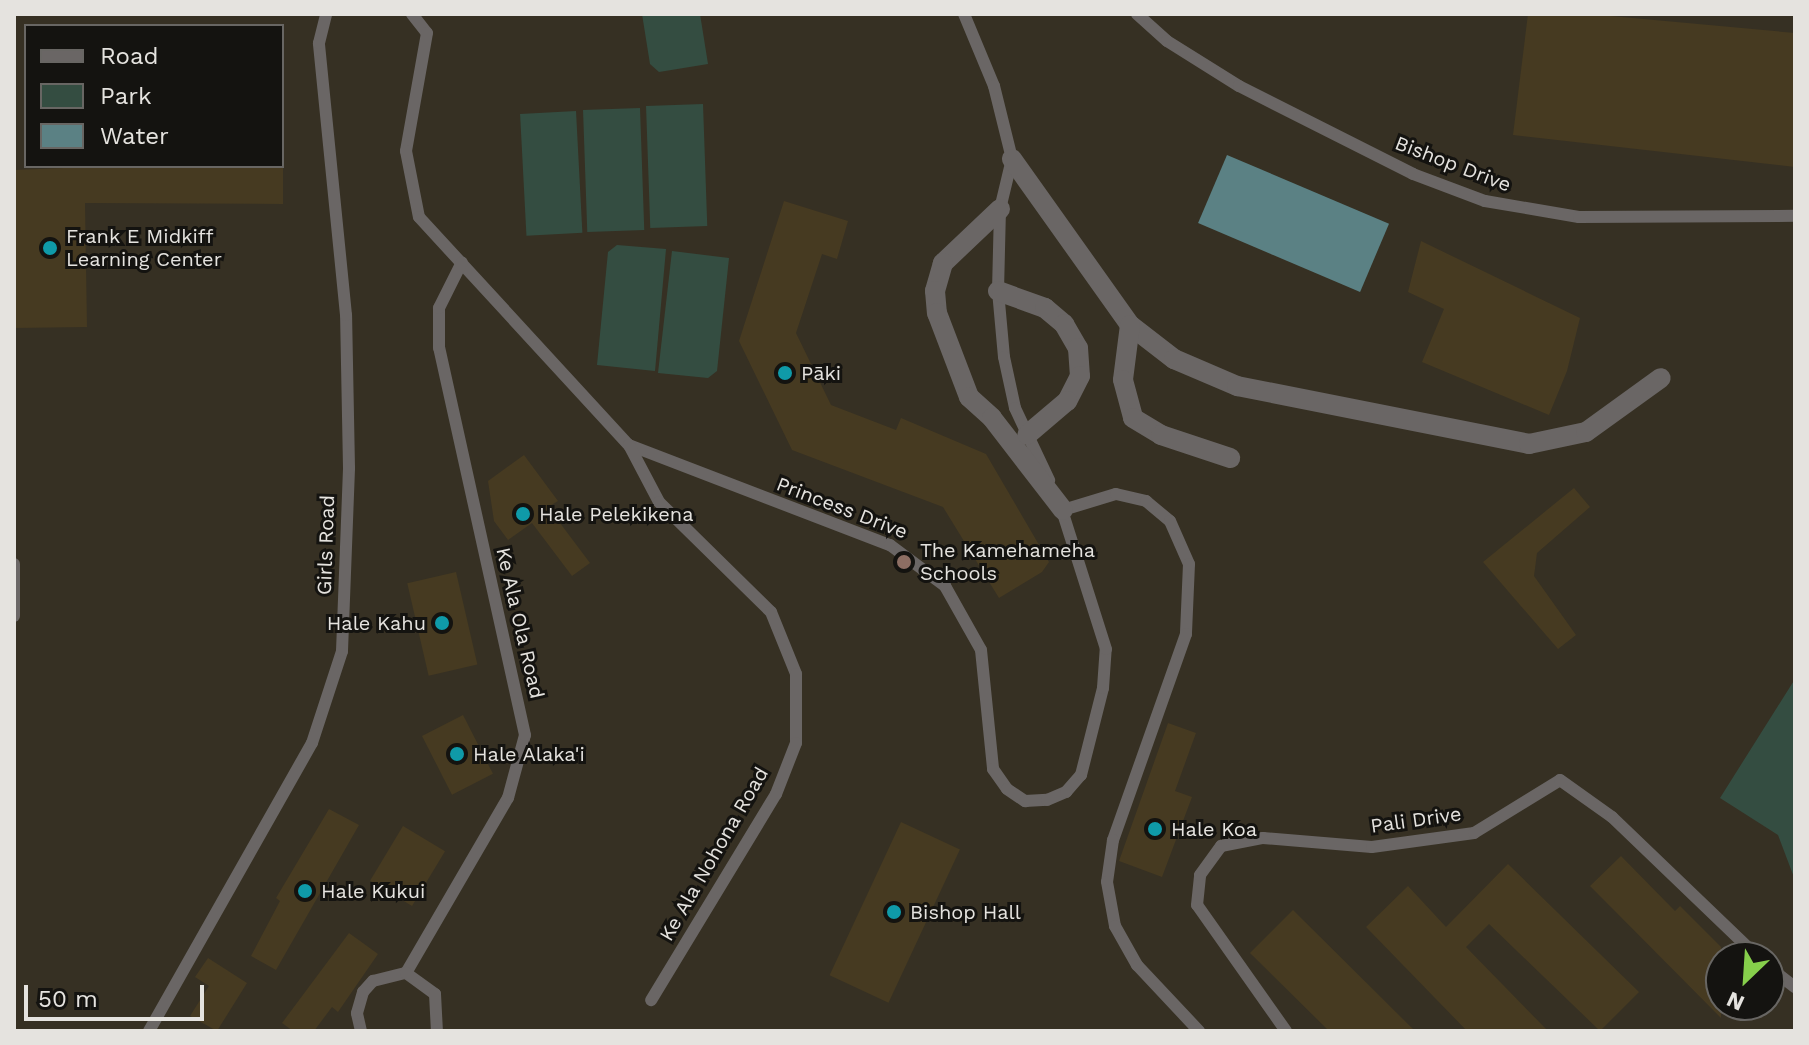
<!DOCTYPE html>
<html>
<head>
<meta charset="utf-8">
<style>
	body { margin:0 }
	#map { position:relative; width:1809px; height:1045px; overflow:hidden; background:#2d2a23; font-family:"Work Sans",sans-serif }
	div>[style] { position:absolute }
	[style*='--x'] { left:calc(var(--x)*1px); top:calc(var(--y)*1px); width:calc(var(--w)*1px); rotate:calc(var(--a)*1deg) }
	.built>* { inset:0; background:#363023 }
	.green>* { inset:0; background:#344d41; transform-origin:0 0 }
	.water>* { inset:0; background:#5b8184; transform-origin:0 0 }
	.building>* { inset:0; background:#463a21; transform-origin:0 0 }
	.lane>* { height:12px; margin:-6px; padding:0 6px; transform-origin:6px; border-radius:6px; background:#6a6665 }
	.street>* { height:20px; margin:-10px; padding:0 10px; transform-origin:10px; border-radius:10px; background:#6a6665 }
	.dots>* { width:22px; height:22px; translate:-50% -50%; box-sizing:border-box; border:4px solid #141310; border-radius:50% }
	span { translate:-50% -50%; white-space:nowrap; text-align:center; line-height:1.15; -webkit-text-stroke:6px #141310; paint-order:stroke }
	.street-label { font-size:20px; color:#e5e3df }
	.poi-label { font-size:20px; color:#e5e3df }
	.left { translate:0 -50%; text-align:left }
	.right { translate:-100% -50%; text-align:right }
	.frame { position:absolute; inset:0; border:16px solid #e5e3df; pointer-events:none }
	.legend { position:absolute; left:24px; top:24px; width:260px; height:144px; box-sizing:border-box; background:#141310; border:2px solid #686663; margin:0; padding:10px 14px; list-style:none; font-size:24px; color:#e5e3df }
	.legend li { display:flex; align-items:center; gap:16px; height:40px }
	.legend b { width:40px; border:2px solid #686663 }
	.north { position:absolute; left:1705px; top:941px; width:80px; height:80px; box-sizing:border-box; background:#141310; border:2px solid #686663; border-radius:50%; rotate:205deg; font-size:22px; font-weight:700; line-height:32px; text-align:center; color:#e5e3df }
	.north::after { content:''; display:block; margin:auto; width:28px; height:36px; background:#86cf4b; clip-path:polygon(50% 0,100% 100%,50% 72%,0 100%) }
	.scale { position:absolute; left:24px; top:985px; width:180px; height:36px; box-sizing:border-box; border:4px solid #e5e3df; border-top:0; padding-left:10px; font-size:24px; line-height:28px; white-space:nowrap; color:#e5e3df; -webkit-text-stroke:6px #141310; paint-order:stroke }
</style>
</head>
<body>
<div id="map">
	<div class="built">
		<div style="clip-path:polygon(evenodd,14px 14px,1795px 14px,1795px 1031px,14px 1031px,14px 14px,26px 26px,282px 26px,282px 166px,26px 166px,26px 26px,14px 14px,1721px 957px,1769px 957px,1769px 1005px,1721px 1005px,1721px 957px)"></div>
	</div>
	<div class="green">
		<div style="clip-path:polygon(642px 14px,700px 14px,708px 64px,659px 72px,650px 64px)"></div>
		<div style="left:703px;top:104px;width:122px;height:57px;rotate:88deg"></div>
		<div style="left:640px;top:108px;width:122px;height:57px;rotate:88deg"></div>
		<div style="left:576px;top:111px;width:122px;height:56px;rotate:87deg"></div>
		<div style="clip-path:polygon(617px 245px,666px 249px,655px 371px,597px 365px,608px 252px)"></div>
		<div style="clip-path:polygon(672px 251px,729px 258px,717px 371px,708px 378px,658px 373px)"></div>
		<div style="clip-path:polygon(1795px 679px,1795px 880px,1778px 835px,1720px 798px)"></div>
	</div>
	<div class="water">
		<div style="left:1227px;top:155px;width:176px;height:74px;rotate:23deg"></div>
	</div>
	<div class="building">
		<div style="clip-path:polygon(1528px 14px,1589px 14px,1795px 33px,1795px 167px,1513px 135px)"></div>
		<div style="clip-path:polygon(114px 166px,283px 166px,283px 204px,85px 203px,87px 327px,14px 328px,14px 170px)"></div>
		<div style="clip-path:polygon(784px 201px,848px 221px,837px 259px,822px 254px,796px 333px,831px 405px,896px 430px,901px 418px,986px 454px,1049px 562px,1042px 572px,999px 598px,943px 507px,792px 450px,739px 341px)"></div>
		<div style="clip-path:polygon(1421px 241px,1580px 318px,1567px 371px,1549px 415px,1422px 362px,1444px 309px,1408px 292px)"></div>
		<div style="clip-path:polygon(524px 455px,558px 501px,548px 507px,590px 563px,572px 576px,532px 523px,508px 540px,494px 521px,488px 481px)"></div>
		<div style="clip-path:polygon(1574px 488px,1590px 507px,1537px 553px,1534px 576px,1576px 635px,1558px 649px,1483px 562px)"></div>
		<div style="left:456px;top:572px;width:95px;height:50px;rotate:77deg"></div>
		<div style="left:463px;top:715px;width:66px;height:46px;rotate:63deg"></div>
		<div style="clip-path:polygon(1168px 723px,1196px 733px,1175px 791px,1192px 797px,1162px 877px,1119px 861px)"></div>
		<div style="clip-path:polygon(329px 809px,359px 825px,276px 970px,251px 956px,280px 901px,276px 898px)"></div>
		<div style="left:901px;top:822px;width:65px;height:169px;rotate:25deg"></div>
		<div style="left:403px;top:826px;width:49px;height:64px;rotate:31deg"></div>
		<div style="clip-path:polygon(1621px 856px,1675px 911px,1680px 906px,1721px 947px,1721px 1018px,1590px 886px)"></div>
		<div style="clip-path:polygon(1508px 864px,1639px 992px,1600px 1031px,1489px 924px,1466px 947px,1548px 1031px,1467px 1031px,1366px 927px,1408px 886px,1446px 927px)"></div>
		<div style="clip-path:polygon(1293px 910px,1415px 1031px,1329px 1031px,1250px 953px)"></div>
		<div style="clip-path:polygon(349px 933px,378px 954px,338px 1012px,332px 1007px,314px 1031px,293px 1031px,282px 1023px)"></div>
		<div style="clip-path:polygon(208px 958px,247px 983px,217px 1031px,190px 1016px,209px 986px,195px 977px)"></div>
	</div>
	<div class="lane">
		<div style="--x:412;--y:14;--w:24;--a:52"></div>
		<div style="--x:427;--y:33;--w:120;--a:100.1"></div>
		<div style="--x:406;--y:151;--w:67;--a:78.9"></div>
		<div style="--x:419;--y:217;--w:310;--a:47.4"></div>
		<div style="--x:629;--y:445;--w:280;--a:21"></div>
		<div style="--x:890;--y:545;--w:69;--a:36.7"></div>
		<div style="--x:945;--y:586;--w:73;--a:60.6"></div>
		<div style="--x:981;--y:650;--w:120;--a:84.2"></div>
		<div style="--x:993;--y:769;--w:24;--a:55"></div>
		<div style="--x:1007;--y:789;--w:22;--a:34"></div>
		<div style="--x:1025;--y:801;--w:22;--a:-3"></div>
		<div style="--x:1047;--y:800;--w:21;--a:-23"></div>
		<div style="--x:1066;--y:792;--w:23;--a:-49"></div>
		<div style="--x:1081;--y:775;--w:90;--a:-75.8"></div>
		<div style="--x:1103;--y:688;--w:39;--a:-86"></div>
		<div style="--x:1106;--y:649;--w:149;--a:-107.6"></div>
		<div style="--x:964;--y:14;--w:78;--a:67.4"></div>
		<div style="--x:994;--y:86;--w:75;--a:76.1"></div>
		<div style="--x:1012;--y:159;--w:51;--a:103.5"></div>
		<div style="--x:1000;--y:209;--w:82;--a:91.4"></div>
		<div style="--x:998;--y:291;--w:66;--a:84.8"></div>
		<div style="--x:1004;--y:357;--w:52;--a:77.8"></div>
		<div style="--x:1015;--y:408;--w:80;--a:64.7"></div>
		<div style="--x:1137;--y:14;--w:40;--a:42"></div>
		<div style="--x:1167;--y:41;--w:85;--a:32"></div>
		<div style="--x:1239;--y:86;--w:195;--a:26.8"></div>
		<div style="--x:1413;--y:174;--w:77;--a:20.6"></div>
		<div style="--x:1485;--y:201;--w:95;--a:9.7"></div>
		<div style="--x:1579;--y:217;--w:216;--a:-0.3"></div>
		<div style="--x:629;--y:445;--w:64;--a:62.2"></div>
		<div style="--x:659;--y:502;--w:157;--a:44.5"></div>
		<div style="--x:771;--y:612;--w:67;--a:68"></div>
		<div style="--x:796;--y:674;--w:69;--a:90"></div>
		<div style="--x:796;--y:743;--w:55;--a:111.4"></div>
		<div style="--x:776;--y:794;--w:241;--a:121.2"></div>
		<div style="--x:1063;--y:510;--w:55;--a:-16.8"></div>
		<div style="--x:1116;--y:494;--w:31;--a:13"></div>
		<div style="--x:1146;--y:501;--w:31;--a:40"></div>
		<div style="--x:1170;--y:521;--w:47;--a:66.2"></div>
		<div style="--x:1189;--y:564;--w:70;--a:92.5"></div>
		<div style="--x:1186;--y:634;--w:219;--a:109.5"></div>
		<div style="--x:1113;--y:840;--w:42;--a:98.1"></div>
		<div style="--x:1107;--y:882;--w:45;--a:79.7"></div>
		<div style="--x:1115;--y:926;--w:45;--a:60.6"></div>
		<div style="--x:1137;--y:965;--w:91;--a:46.8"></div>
		<div style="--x:14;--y:564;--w:52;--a:90"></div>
		<div style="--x:1769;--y:967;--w:33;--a:38"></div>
		<div style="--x:406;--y:973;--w:203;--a:-59.8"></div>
		<div style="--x:508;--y:798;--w:65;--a:-74.9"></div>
		<div style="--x:525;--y:735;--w:396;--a:-102.5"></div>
		<div style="--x:439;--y:348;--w:40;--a:-90"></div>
		<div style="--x:439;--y:308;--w:51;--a:-63.4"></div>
		<div style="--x:149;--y:1031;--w:331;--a:-60.5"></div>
		<div style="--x:312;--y:743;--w:97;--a:-71.9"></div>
		<div style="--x:342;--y:651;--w:183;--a:-87.8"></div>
		<div style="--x:349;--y:468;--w:153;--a:-91.1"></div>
		<div style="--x:346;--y:315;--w:273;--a:-95.7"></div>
		<div style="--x:319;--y:43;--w:30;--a:-76"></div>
		<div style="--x:361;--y:1031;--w:18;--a:-103"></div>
		<div style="--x:357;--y:1013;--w:22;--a:-74"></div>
		<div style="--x:363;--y:992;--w:15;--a:-48"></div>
		<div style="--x:373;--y:981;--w:34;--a:-14"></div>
		<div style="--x:406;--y:973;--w:36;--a:36"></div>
		<div style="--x:435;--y:994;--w:37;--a:87"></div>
		<div style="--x:1286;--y:1031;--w:154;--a:-125.2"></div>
		<div style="--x:1197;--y:905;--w:30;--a:-84"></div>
		<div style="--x:1200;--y:875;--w:36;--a:-54"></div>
		<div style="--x:1221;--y:846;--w:43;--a:-10.8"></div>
		<div style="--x:1263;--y:838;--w:109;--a:4.7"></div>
		<div style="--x:1372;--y:847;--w:103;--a:-7.8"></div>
		<div style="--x:1474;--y:833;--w:101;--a:-31.6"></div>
		<div style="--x:1560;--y:780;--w:64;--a:35.4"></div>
		<div style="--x:1612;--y:817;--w:202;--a:43.8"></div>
	</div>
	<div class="street">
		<div style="--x:1012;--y:159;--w:204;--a:54.6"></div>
		<div style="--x:1130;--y:325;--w:56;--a:37.7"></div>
		<div style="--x:1174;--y:359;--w:69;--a:23.2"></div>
		<div style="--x:1237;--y:386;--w:298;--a:11.2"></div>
		<div style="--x:1529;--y:444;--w:58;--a:-11.9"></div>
		<div style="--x:1586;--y:432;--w:92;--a:-35.8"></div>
		<div style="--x:1000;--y:209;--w:79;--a:136.5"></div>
		<div style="--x:943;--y:263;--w:29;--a:106"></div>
		<div style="--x:935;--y:291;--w:22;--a:85"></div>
		<div style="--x:937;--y:313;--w:90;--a:69.1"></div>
		<div style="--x:969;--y:397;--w:31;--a:42"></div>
		<div style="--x:992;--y:418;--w:116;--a:52.3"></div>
		<div style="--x:998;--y:291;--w:50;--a:19.9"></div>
		<div style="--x:1045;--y:308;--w:25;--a:40"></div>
		<div style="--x:1064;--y:324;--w:28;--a:60"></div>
		<div style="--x:1078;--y:348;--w:28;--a:86"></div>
		<div style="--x:1080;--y:376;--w:28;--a:117"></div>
		<div style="--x:1067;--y:401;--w:52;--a:139.6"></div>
		<div style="--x:1130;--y:325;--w:55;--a:97.3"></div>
		<div style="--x:1123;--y:380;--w:39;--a:75"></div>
		<div style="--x:1133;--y:418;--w:33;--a:31"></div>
		<div style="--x:1161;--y:435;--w:73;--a:18.4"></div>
	</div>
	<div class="dots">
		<div style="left:50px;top:248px;background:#0f9aa8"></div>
		<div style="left:785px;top:373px;background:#0f9aa8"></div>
		<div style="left:523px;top:514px;background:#0f9aa8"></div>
		<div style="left:904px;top:562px;background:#8d6e63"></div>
		<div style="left:442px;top:623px;background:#0f9aa8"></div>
		<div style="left:457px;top:754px;background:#0f9aa8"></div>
		<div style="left:1155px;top:829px;background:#0f9aa8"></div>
		<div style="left:305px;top:891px;background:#0f9aa8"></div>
		<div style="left:894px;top:912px;background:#0f9aa8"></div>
	</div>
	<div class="street-label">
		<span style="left:1453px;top:164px;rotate:21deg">Bishop Drive</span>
		<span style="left:842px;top:508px;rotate:21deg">Princess Drive</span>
		<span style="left:326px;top:545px;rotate:-88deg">Girls Road</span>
		<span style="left:520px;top:623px;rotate:77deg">Ke Ala Ola Road</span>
		<span style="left:1416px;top:820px;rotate:-8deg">Pali Drive</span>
		<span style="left:714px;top:854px;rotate:-60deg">Ke Ala Nohona Road</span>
	</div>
	<div class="poi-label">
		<span class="left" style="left:66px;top:248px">Frank E Midkiff<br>Learning Center</span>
		<span class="left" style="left:801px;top:373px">Pāki</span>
		<span class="left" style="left:539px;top:514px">Hale Pelekikena</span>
		<span class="left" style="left:920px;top:562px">The Kamehameha<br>Schools</span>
		<span class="right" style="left:426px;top:623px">Hale Kahu</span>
		<span class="left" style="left:473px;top:754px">Hale Alaka'i</span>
		<span class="left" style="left:1171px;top:829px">Hale Koa</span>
		<span class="left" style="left:321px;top:891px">Hale Kukui</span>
		<span class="left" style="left:910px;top:912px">Bishop Hall</span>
	</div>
	<div class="frame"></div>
	<ul class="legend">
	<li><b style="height:10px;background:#6a6665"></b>Road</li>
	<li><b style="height:22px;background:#344d41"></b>Park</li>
	<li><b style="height:22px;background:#5b8184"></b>Water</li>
	</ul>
	<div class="north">N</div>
	<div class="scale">50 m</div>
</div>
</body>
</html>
